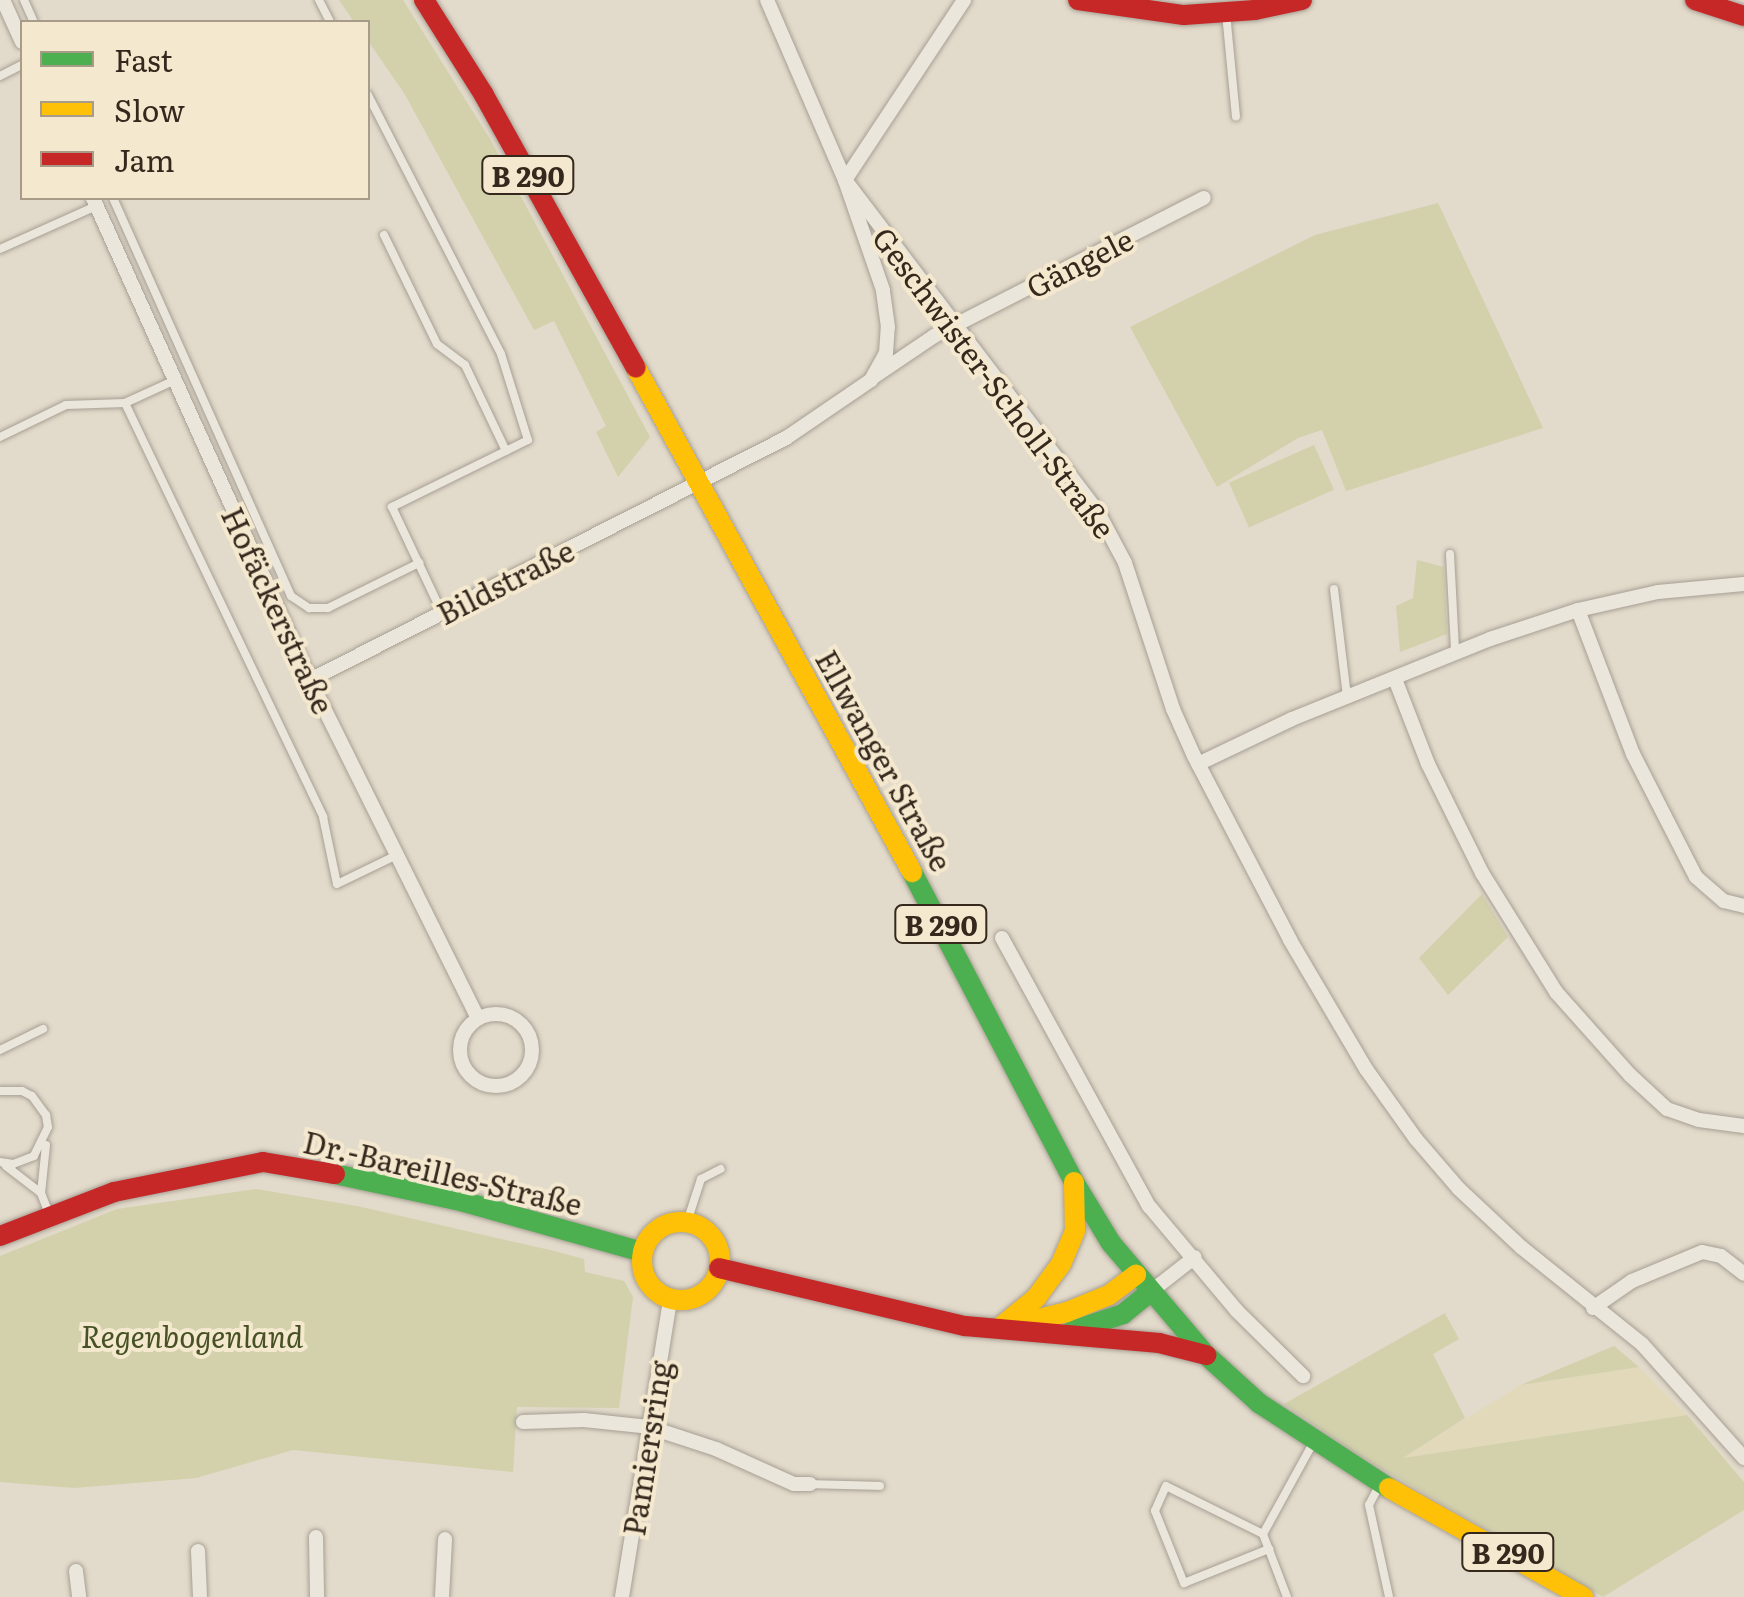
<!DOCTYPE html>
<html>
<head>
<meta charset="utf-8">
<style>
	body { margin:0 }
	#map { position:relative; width:1744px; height:1597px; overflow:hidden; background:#e2daca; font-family:Literata,serif }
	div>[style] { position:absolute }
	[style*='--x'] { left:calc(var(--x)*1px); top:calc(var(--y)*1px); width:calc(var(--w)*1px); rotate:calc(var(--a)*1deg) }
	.farmland>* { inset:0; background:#e2d9bb }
	.green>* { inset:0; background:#d2d1ac; transform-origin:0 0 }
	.roads { filter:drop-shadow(0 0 2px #a79f94) drop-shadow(0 0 2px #a79f94) }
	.lane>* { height:8px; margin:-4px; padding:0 4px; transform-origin:4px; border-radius:4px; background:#eae6dc }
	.street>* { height:14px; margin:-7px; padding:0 7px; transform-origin:7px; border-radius:7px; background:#eae6dc }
	.street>.ring { margin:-7px; padding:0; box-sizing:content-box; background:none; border:14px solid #eae6dc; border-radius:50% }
	.fast>* { height:20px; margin:-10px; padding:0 10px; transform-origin:10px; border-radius:10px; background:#4caf50 }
	.slow>* { height:20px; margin:-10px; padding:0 10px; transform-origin:10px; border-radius:10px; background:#ffc107 }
	.slow>.ring { margin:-10px; padding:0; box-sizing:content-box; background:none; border:20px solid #ffc107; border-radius:50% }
	.jam>* { height:20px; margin:-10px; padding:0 10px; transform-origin:10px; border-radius:10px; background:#c62828 }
	span { translate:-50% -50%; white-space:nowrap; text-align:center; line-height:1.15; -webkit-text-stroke:8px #f4e9cf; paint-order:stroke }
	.shield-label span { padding:2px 8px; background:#f4e9cf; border:2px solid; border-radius:8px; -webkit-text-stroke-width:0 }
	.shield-label { font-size:28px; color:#35281d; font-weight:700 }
	.street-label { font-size:30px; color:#35281d }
	.park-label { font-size:30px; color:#475124; font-style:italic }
	.legend { position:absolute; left:20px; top:20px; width:350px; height:180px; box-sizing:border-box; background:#f4e9cf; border:2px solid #a89c88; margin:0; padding:12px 18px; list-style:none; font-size:30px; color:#35281d }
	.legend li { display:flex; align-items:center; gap:20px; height:50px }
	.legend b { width:50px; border:2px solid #a89c88 }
</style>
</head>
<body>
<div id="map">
	<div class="farmland">
		<div style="clip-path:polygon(1639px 1367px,1687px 1415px,1400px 1459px,1521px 1385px)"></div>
	</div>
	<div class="green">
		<div style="clip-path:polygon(339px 0,403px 0,490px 139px,650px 437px,618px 477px,596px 432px,606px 426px,554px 321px,534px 330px,404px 93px,368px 41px,368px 22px,354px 22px)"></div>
		<div style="clip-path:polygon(1438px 203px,1543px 428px,1346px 491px,1322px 430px,1298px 438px,1217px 487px,1130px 327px,1315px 235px)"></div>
		<div style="left:1314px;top:445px;width:49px;height:93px;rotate:66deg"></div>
		<div style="clip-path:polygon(1417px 560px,1444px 567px,1447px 634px,1400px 652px,1396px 606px,1413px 598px)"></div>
		<div style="clip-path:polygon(1482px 894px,1508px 937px,1448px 995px,1419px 958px)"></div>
		<div style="clip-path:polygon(256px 1189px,357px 1206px,550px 1250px,584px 1259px,585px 1272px,624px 1281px,633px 1297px,619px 1408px,517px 1407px,513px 1472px,293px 1450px,196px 1478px,74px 1488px,0 1482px,0 1256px,117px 1209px)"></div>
		<div style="clip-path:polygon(1445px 1313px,1459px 1339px,1433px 1354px,1465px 1418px,1403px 1458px,1687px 1415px,1744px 1482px,1744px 1510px,1603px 1597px,1360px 1456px,1284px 1404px)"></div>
		<div style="clip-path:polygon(1614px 1346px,1639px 1367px,1521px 1385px)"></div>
	</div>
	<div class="roads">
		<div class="lane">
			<div style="--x:24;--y:0;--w:24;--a:66"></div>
			<div style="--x:319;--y:0;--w:25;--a:63"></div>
			<div style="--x:1226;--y:13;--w:104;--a:84.5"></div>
			<div style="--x:0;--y:76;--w:25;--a:-27"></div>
			<div style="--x:368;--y:95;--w:291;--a:62.8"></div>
			<div style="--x:501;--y:354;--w:90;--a:72.6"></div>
			<div style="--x:528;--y:440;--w:152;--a:153.8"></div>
			<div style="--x:392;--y:507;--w:117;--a:64.7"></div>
			<div style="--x:113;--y:198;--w:436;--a:65.9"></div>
			<div style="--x:291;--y:596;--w:22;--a:34"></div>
			<div style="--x:309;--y:608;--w:19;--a:0"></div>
			<div style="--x:328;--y:608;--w:102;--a:-26.3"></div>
			<div style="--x:384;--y:235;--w:121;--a:64.1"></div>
			<div style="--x:437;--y:344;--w:35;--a:37"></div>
			<div style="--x:465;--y:365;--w:95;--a:64.5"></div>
			<div style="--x:0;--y:249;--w:105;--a:-24.1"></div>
			<div style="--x:125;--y:403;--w:459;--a:64.4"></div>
			<div style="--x:323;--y:817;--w:68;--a:78.2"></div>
			<div style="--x:337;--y:884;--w:64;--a:-25.8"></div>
			<div style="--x:0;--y:437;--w:73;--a:-25.9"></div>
			<div style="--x:66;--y:405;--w:59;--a:-1.9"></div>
			<div style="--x:125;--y:403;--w:55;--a:-24.7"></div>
			<div style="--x:1450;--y:554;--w:97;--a:87"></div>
			<div style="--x:1334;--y:589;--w:109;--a:83.1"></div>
			<div style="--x:0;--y:1050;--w:48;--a:-26"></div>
			<div style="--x:0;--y:1091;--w:22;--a:0"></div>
			<div style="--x:22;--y:1091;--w:11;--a:27"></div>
			<div style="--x:32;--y:1096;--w:24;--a:54"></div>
			<div style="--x:46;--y:1115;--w:12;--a:81"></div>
			<div style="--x:48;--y:1127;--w:32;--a:116"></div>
			<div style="--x:34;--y:1156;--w:22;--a:159"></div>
			<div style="--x:13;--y:1164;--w:13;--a:-171"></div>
			<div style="--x:46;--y:1145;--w:48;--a:95.9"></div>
			<div style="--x:41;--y:1193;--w:22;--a:69"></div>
			<div style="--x:6;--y:1166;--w:44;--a:37.6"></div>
			<div style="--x:687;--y:1222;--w:45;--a:-72"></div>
			<div style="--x:701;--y:1179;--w:22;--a:-27"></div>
			<div style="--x:810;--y:1484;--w:70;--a:1.6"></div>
			<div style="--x:1379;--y:1486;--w:21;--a:118"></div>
			<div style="--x:1369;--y:1505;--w:94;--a:77.7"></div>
			<div style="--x:1263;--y:1534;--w:108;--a:-153.7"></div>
			<div style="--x:1166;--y:1486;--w:27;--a:114"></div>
			<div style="--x:1155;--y:1511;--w:78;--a:68.1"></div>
			<div style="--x:1184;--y:1583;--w:92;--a:-21.8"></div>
			<div style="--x:1287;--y:1597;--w:67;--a:-110.9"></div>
			<div style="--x:1263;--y:1534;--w:104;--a:-61.2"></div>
		</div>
		<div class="street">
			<div style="--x:3;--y:0;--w:46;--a:65.7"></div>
			<div style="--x:767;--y:0;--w:196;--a:66.6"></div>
			<div style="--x:845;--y:180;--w:420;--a:52.7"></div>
			<div style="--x:1099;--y:514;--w:55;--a:62"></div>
			<div style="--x:1125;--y:563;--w:154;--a:71.8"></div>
			<div style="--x:1173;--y:709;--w:51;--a:65.9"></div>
			<div style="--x:1194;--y:756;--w:208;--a:62.4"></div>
			<div style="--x:1290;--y:940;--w:150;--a:59.5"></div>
			<div style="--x:1366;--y:1069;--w:86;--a:54.5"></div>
			<div style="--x:1416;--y:1139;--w:66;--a:49.3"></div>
			<div style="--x:1459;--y:1189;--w:85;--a:43.1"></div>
			<div style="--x:1521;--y:1247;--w:155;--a:38.7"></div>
			<div style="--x:1642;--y:1344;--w:153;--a:48.2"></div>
			<div style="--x:93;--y:198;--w:529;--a:65.76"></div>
			<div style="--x:310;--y:680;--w:377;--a:63.6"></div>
			<div style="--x:875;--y:376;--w:71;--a:-34.1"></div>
			<div style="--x:934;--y:336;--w:303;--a:-27.1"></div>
			<div style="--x:1578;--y:610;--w:154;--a:69.1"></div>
			<div style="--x:1633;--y:754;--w:138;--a:62.9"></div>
			<div style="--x:1696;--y:877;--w:37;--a:41"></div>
			<div style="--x:1724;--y:901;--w:21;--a:14"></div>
			<div style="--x:1395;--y:679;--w:91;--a:68.8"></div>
			<div style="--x:1428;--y:764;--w:122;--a:63.6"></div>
			<div style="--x:1482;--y:873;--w:140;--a:58.1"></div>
			<div style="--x:1556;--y:992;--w:111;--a:48.3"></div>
			<div style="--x:1630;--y:1075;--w:50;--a:42.6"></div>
			<div style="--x:1667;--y:1109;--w:34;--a:19"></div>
			<div style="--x:1699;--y:1120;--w:45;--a:7.6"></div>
			<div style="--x:310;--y:680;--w:534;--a:-26.95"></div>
			<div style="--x:786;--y:438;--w:103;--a:-34.3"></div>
			<div style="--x:871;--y:380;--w:31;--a:-61"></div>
			<div style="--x:886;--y:353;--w:26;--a:-86"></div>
			<div style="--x:888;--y:327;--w:37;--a:-98"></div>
			<div style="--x:883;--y:290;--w:116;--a:-109.1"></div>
			<div style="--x:845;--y:180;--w:216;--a:-56.5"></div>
			<div style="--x:1198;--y:764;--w:104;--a:-25.6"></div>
			<div style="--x:1292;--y:719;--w:214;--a:-22"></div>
			<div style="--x:1490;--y:639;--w:93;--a:-18.2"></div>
			<div style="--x:1578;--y:610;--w:82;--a:-12.7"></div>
			<div style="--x:1658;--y:592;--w:86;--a:-5.3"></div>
			<div style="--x:1002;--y:938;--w:306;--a:61.3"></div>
			<div style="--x:1149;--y:1206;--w:137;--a:50"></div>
			<div style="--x:1237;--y:1311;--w:93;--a:44.6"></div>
			<div class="ring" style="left:460px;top:1014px;width:58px;height:58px"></div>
			<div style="--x:1149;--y:1293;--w:58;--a:-38"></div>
			<div style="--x:1593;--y:1308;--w:47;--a:-34.7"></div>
			<div style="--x:1632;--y:1281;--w:76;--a:-22.5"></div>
			<div style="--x:1702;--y:1252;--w:19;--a:12"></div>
			<div style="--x:1721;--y:1256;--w:29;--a:38"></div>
			<div style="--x:523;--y:1422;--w:61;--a:-1.9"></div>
			<div style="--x:584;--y:1420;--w:65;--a:6.1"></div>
			<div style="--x:649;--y:1427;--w:71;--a:18.2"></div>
			<div style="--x:716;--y:1449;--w:85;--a:24.2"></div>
			<div style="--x:794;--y:1484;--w:16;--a:0"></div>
			<div style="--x:316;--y:1537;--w:60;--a:89"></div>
			<div style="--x:198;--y:1551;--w:46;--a:87.5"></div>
			<div style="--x:76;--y:1571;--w:26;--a:83"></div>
			<div style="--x:442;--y:1597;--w:58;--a:-87"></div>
			<div style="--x:622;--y:1597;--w:302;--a:-80.8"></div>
		</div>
		<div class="fast">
			<div style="--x:912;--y:872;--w:350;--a:62.4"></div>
			<div style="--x:1074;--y:1182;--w:71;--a:58.8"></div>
			<div style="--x:1111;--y:1243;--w:147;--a:49.7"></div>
			<div style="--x:1206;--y:1355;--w:72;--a:42.2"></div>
			<div style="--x:1259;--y:1403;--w:155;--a:33.2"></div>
			<div style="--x:335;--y:1174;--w:129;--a:12.1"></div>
			<div style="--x:461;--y:1201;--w:188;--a:15.7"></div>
			<div style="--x:1072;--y:1331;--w:54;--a:-18.4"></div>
			<div style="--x:1123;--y:1314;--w:33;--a:-39"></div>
		</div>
		<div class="slow">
			<div style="--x:636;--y:368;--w:575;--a:61.29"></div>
			<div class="ring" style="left:642px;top:1222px;width:58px;height:58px"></div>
			<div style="--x:1010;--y:1326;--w:59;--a:-13.8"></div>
			<div style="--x:1067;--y:1312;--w:45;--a:-22"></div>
			<div style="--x:1109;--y:1295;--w:34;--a:-37"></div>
			<div style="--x:998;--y:1329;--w:49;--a:-39.2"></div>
			<div style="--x:1036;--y:1298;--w:42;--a:-53.7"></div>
			<div style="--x:1061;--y:1264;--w:36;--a:-67"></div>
			<div style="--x:1075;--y:1231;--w:49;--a:-91.2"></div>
			<div style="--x:1389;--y:1488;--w:223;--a:29.3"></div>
		</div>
		<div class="jam">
			<div style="--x:424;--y:0;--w:112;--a:57.7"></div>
			<div style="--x:484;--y:95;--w:312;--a:60.9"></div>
			<div style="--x:1078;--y:0;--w:107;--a:8.1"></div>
			<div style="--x:1184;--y:15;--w:71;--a:-4"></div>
			<div style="--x:1255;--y:10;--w:48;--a:-12"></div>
			<div style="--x:1695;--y:0;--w:52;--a:18.1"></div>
			<div style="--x:0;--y:1236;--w:122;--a:-21.1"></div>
			<div style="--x:114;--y:1192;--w:152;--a:-11.4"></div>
			<div style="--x:263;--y:1162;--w:73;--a:9.5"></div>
			<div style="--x:719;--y:1268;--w:253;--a:13.3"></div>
			<div style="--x:965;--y:1326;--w:195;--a:5"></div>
			<div style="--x:1159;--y:1343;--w:49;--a:14.3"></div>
		</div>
	</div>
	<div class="shield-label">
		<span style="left:528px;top:175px">B 290</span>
		<span style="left:941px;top:924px">B 290</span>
		<span style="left:1508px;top:1552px">B 290</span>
	</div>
	<div class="street-label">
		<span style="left:1079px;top:262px;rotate:-27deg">Gängele</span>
		<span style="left:995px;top:382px;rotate:53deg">Geschwister-Scholl-Straße</span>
		<span style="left:505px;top:581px;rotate:-27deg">Bildstraße</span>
		<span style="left:279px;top:610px;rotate:65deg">Hofäckerstraße</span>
		<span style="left:885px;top:760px;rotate:61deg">Ellwanger Straße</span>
		<span style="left:443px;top:1172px;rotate:13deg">Dr.-Bareilles-Straße</span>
		<span style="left:646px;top:1448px;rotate:-81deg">Pamiersring</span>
	</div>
	<div class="park-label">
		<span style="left:192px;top:1335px">Regenbogenland</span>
	</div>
	<ul class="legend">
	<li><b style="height:12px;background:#4caf50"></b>Fast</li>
	<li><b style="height:12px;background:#ffc107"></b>Slow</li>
	<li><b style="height:12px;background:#c62828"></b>Jam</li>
	</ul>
</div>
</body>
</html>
